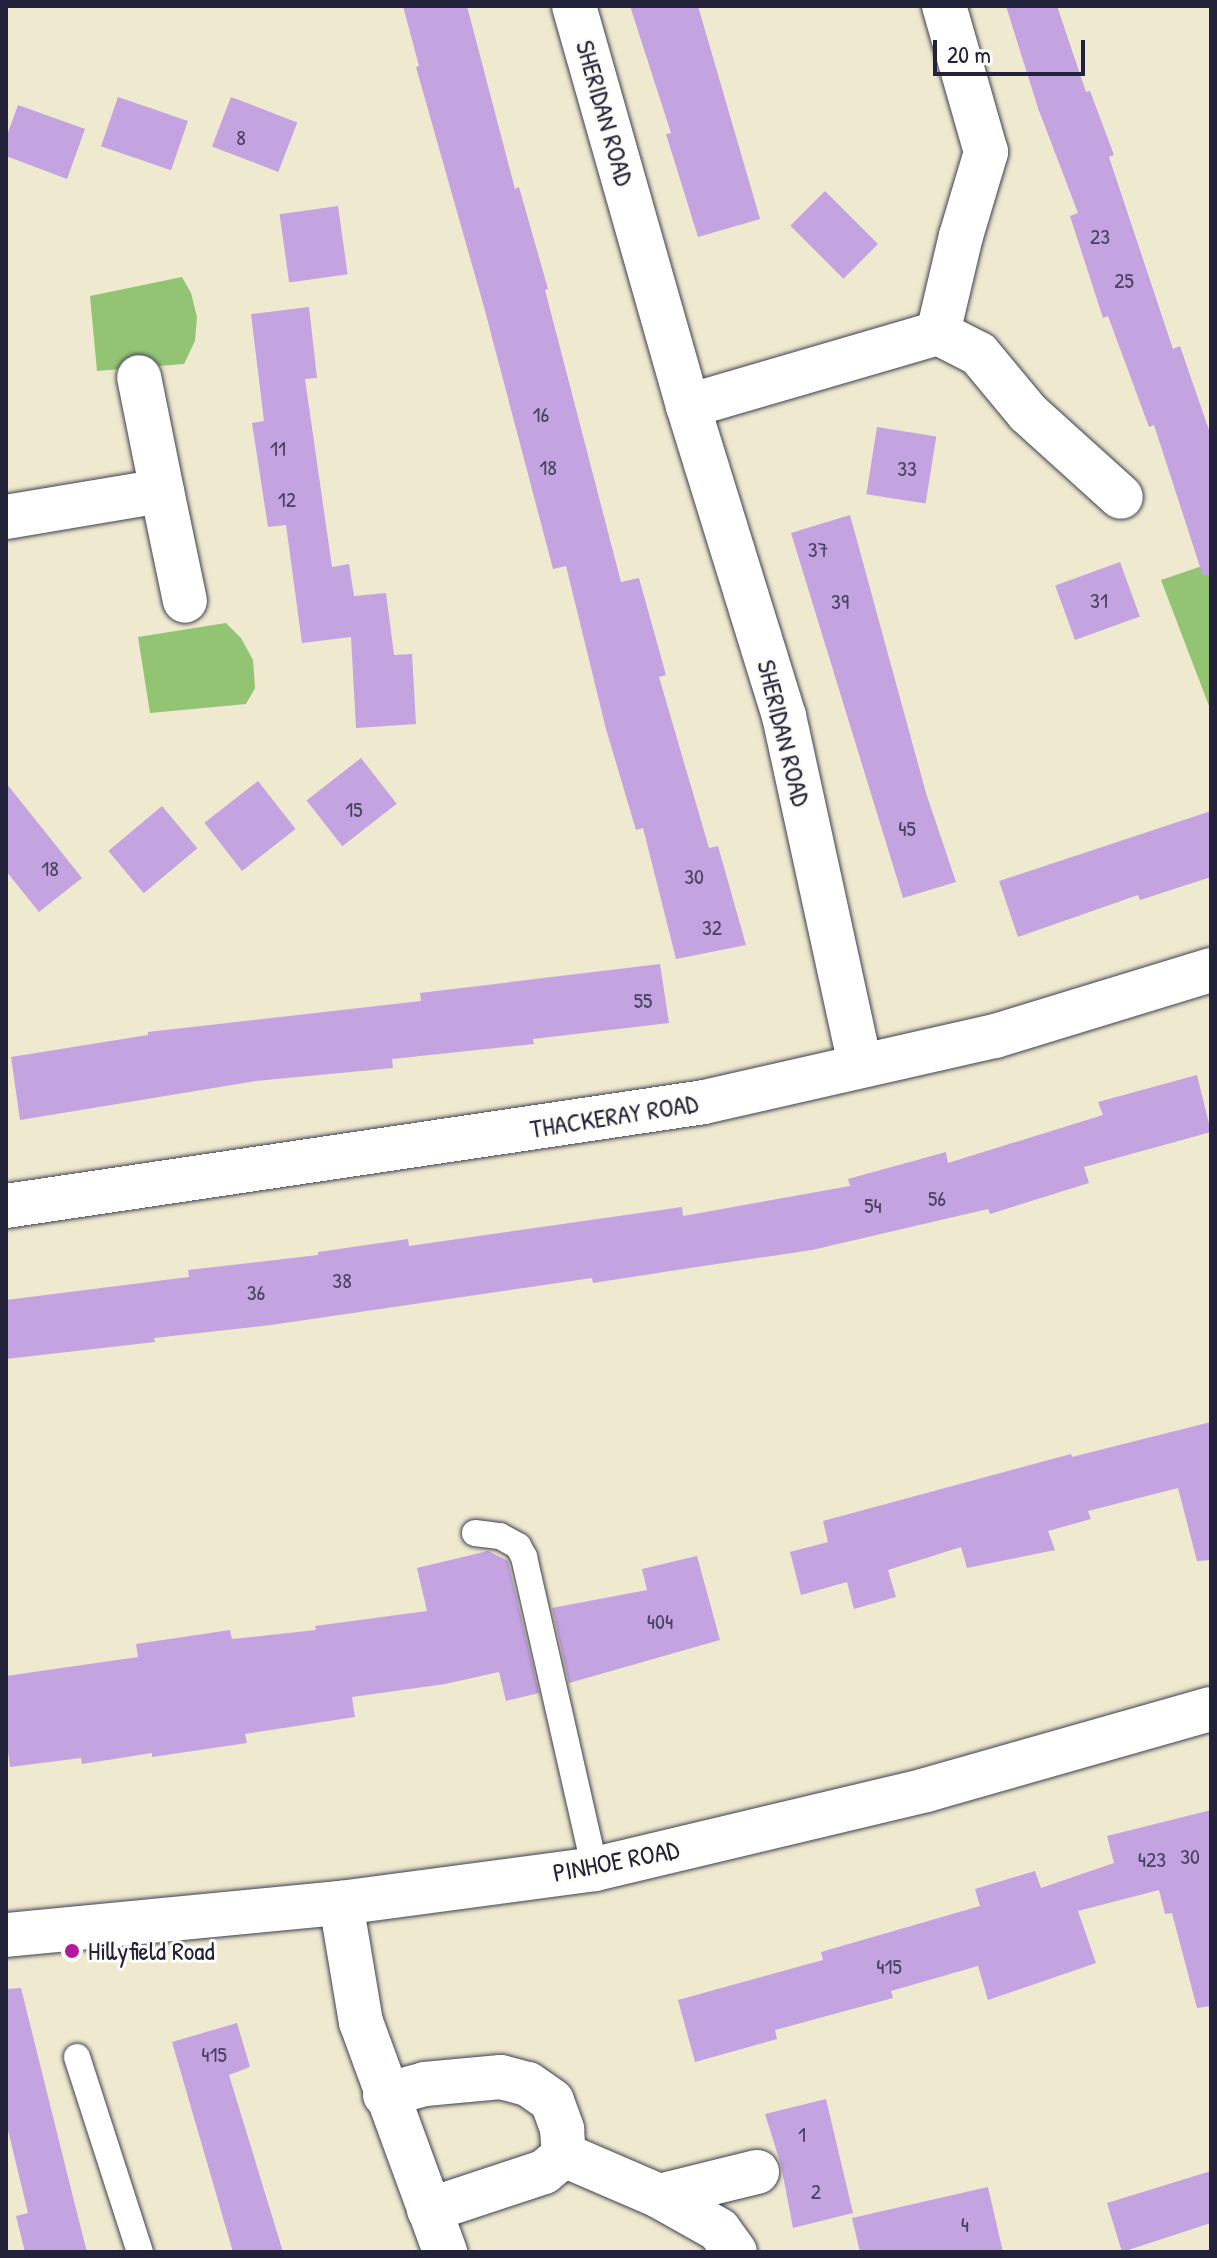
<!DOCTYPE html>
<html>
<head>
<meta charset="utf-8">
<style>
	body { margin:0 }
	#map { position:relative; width:1217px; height:2258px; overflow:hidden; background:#eee9cf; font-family:"Patrick Hand",sans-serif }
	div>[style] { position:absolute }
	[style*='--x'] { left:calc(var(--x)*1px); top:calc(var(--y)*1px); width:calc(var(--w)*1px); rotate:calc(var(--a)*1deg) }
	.green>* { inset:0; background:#93c474 }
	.building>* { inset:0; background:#c3a4e0; transform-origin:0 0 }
	.roads { filter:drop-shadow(0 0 2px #414051) drop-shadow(0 0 2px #414051) }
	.lane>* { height:26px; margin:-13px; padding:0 13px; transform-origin:13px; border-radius:13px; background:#fff }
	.street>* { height:44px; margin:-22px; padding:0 22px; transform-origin:22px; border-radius:22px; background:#fff }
	.secondary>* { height:44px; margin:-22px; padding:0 22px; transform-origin:22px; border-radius:22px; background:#fff }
	.dots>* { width:22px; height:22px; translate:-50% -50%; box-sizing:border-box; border:4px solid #fdfcf7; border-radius:50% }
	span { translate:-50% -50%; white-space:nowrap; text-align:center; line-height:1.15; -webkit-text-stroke:6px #fdfcf7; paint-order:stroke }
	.number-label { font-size:22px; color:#4a4264 }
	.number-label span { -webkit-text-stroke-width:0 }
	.street-label { font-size:26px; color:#22223b }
	.poi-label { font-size:26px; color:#22223b }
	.left { translate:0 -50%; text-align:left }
	.frame { position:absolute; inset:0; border:8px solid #22223b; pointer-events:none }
	.scale { position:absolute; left:933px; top:40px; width:152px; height:36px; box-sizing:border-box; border:4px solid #22223b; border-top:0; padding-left:10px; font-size:24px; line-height:28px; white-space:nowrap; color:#22223b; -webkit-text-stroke:6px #fdfcf7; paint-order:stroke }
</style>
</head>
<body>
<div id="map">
	<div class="green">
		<div style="clip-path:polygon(182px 277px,191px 293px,197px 317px,195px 341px,184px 364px,97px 371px,90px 296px)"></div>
		<div style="clip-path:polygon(1211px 563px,1211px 706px,1209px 706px,1161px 580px)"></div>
		<div style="clip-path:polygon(226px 623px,241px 638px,253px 660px,255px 688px,246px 704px,150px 713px,138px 637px)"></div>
	</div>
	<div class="building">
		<div style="clip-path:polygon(403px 6px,467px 6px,515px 189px,519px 187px,548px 289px,545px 290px,621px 582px,639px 578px,666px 675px,659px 677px,709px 848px,718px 846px,746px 945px,676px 959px,643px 828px,636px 830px,606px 729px,566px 566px,553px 569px,484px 307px,416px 67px,419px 66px)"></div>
		<div style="clip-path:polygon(630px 6px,698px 6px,760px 219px,698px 237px,666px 134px,671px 133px)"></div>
		<div style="clip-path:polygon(1006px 6px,1057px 6px,1086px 92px,1090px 91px,1114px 155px,1109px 157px,1173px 349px,1180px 346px,1211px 436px,1211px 574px,1203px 576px,1154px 425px,1149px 427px,1108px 316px,1103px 318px,1070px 216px,1078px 213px,1038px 108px)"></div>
		<div style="left:118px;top:97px;width:74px;height:52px;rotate:19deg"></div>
		<div style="left:231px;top:97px;width:71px;height:53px;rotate:21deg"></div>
		<div style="clip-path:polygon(18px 105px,85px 129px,67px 179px,6px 156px,6px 138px)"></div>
		<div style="left:825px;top:191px;width:75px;height:49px;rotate:45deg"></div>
		<div style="left:338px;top:206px;width:69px;height:59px;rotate:82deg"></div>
		<div style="clip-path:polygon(309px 307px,317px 378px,305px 379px,332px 567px,349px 564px,354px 596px,386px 593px,394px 655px,412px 654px,416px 724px,356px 728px,351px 637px,302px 643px,286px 525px,268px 527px,252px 423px,264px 421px,251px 314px)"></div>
		<div style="left:877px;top:427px;width:60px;height:68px;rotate:9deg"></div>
		<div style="clip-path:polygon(850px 515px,926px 793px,956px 882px,903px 898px,791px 533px)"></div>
		<div style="left:1120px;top:562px;width:58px;height:69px;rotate:70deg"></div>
		<div style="left:361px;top:758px;width:58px;height:69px;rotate:52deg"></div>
		<div style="left:258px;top:781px;width:61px;height:68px;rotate:52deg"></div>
		<div style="clip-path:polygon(6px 783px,82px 878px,39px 912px,6px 871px)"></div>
		<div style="left:162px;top:806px;width:55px;height:70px;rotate:50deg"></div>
		<div style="clip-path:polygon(1211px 811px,1211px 877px,1140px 900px,1138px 895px,1018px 937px,999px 881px)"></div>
		<div style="clip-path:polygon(660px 964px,669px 1023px,533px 1039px,534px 1044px,392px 1059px,393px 1068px,256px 1081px,20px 1120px,11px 1057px,148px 1035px,148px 1032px,421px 1001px,420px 993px)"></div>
		<div style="clip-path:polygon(1197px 1075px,1211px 1132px,1084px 1167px,1089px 1183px,990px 1214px,988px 1209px,812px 1250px,690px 1268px,593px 1283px,592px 1278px,271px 1325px,154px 1338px,155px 1342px,6px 1359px,6px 1300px,189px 1277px,188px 1270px,318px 1255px,318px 1252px,408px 1239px,409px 1246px,682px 1207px,683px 1216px,850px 1186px,848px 1179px,946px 1152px,948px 1163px,1103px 1115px,1098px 1102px)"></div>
		<div style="clip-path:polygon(1211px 1422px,1211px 1560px,1197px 1561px,1178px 1488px,1088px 1511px,1091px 1519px,1048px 1531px,1055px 1550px,967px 1568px,961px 1547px,888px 1570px,896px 1597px,854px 1609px,847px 1582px,801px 1595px,790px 1552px,828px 1542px,823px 1521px,1071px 1454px,1072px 1457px)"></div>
		<div style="clip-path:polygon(488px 1551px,508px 1561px,539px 1693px,506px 1701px,499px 1672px,445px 1684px,352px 1697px,355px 1717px,245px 1734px,247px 1743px,152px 1757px,152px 1753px,82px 1764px,81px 1758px,10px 1767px,6px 1736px,6px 1676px,138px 1657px,136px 1644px,230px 1630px,232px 1639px,316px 1630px,315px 1626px,427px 1611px,417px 1568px)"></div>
		<div style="clip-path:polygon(697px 1556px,720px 1640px,569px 1683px,552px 1608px,647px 1590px,642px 1569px)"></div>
		<div style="clip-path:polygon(1211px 1810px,1211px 2006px,1197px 2008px,1172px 1913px,1165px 1914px,1159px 1890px,1078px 1911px,1096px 1963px,988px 2000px,978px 1966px,891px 1991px,893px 1998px,775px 2030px,777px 2039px,695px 2062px,678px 2000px,823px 1960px,821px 1952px,980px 1906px,975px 1889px,1035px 1871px,1041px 1888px,1114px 1863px,1107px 1836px)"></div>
		<div style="clip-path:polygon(21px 1988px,74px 2201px,87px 2252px,25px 2252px,16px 2216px,28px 2213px,6px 2122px,6px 1989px)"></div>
		<div style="clip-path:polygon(237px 2023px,250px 2067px,229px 2075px,283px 2252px,233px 2252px,172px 2042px)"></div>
		<div style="clip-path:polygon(826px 2099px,853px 2213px,793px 2228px,781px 2165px,765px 2114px)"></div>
		<div style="clip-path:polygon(1211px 2171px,1211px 2223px,1122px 2252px,1107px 2203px)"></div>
		<div style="clip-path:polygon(988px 2187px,1003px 2252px,860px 2252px,852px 2218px)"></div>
	</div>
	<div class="roads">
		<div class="lane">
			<div style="--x:475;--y:1533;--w:25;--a:7"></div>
			<div style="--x:500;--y:1536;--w:21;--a:29"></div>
			<div style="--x:518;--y:1546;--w:13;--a:61"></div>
			<div style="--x:524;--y:1557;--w:320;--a:77.2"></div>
			<div style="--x:77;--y:2057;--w:205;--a:72.1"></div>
		</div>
		<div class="street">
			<div style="--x:574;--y:6;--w:416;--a:74.1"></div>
			<div style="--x:688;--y:406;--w:325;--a:72.8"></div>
			<div style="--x:784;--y:716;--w:358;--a:77.7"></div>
			<div style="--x:938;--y:333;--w:46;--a:27.1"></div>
			<div style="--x:979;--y:354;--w:77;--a:50.3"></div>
			<div style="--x:1028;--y:413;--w:125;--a:42.1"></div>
			<div style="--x:688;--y:406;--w:260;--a:-16.3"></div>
			<div style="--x:938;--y:333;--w:100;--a:-76.7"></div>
			<div style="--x:961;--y:236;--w:88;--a:-73.4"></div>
			<div style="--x:986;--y:152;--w:152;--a:-106"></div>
			<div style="--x:162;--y:491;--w:112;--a:78.2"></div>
			<div style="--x:6;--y:517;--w:158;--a:-9.5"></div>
			<div style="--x:162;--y:491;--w:116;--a:-101.4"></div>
			<div style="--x:6;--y:1206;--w:706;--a:-8.47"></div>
			<div style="--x:704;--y:1102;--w:298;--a:-12.8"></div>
			<div style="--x:995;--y:1036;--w:226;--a:-17"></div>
			<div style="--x:341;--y:1903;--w:121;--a:80.5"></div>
			<div style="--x:361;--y:2022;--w:245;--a:69.9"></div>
			<div style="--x:385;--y:2095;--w:41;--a:-15.4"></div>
			<div style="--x:425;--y:2084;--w:76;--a:-5.3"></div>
			<div style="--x:501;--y:2077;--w:28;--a:15"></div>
			<div style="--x:528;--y:2084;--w:29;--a:35"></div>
			<div style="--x:552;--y:2101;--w:30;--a:70"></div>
			<div style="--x:562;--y:2129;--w:26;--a:86"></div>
			<div style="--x:659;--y:2196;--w:101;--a:-13.8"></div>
			<div style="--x:429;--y:2210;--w:121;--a:-18.3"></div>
			<div style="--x:544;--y:2172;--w:26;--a:-40"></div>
			<div style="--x:564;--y:2155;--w:103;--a:23.3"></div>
			<div style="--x:659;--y:2196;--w:69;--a:29.5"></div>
			<div style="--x:719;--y:2230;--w:27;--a:54"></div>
		</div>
		<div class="secondary">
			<div style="--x:6;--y:1935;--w:337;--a:-5.5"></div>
			<div style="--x:341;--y:1903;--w:256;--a:-7.6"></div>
			<div style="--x:595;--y:1869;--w:340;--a:-13.4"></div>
			<div style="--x:926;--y:1790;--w:296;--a:-15.9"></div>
		</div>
	</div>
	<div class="dots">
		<div style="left:72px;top:1951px;background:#b5179e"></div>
	</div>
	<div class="number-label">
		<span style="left:241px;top:138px">8</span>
		<span style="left:1100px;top:237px">23</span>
		<span style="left:1124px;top:281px">25</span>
		<span style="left:541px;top:415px">16</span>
		<span style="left:278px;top:449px">11</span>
		<span style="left:548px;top:468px">18</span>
		<span style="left:907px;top:469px">33</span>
		<span style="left:287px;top:500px">12</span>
		<span style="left:818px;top:550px">37</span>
		<span style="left:1099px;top:601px">31</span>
		<span style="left:840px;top:602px">39</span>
		<span style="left:354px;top:810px">15</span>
		<span style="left:907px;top:829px">45</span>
		<span style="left:50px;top:869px">18</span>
		<span style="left:694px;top:877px">30</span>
		<span style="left:712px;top:928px">32</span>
		<span style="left:643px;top:1001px">55</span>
		<span style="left:937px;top:1199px">56</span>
		<span style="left:873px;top:1206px">54</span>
		<span style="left:342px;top:1281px">38</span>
		<span style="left:256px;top:1293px">36</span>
		<span style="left:660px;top:1622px">404</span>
		<span style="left:1190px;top:1857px">30</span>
		<span style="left:1152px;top:1860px">423</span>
		<span style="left:889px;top:1967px">415</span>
		<span style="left:214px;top:2055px">415</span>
		<span style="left:802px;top:2135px">1</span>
		<span style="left:816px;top:2192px">2</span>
		<span style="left:965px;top:2225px">4</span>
	</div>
	<div class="street-label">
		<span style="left:605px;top:113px;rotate:74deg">SHERIDAN ROAD</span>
		<span style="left:784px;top:733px;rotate:76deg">SHERIDAN ROAD</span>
		<span style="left:614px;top:1116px;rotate:-9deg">THACKERAY ROAD</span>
		<span style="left:616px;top:1861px;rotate:-11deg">PINHOE ROAD</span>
	</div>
	<div class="poi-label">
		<span class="left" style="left:88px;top:1951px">Hillyfield Road</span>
	</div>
	<div class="frame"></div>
	<div class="scale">20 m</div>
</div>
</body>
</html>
